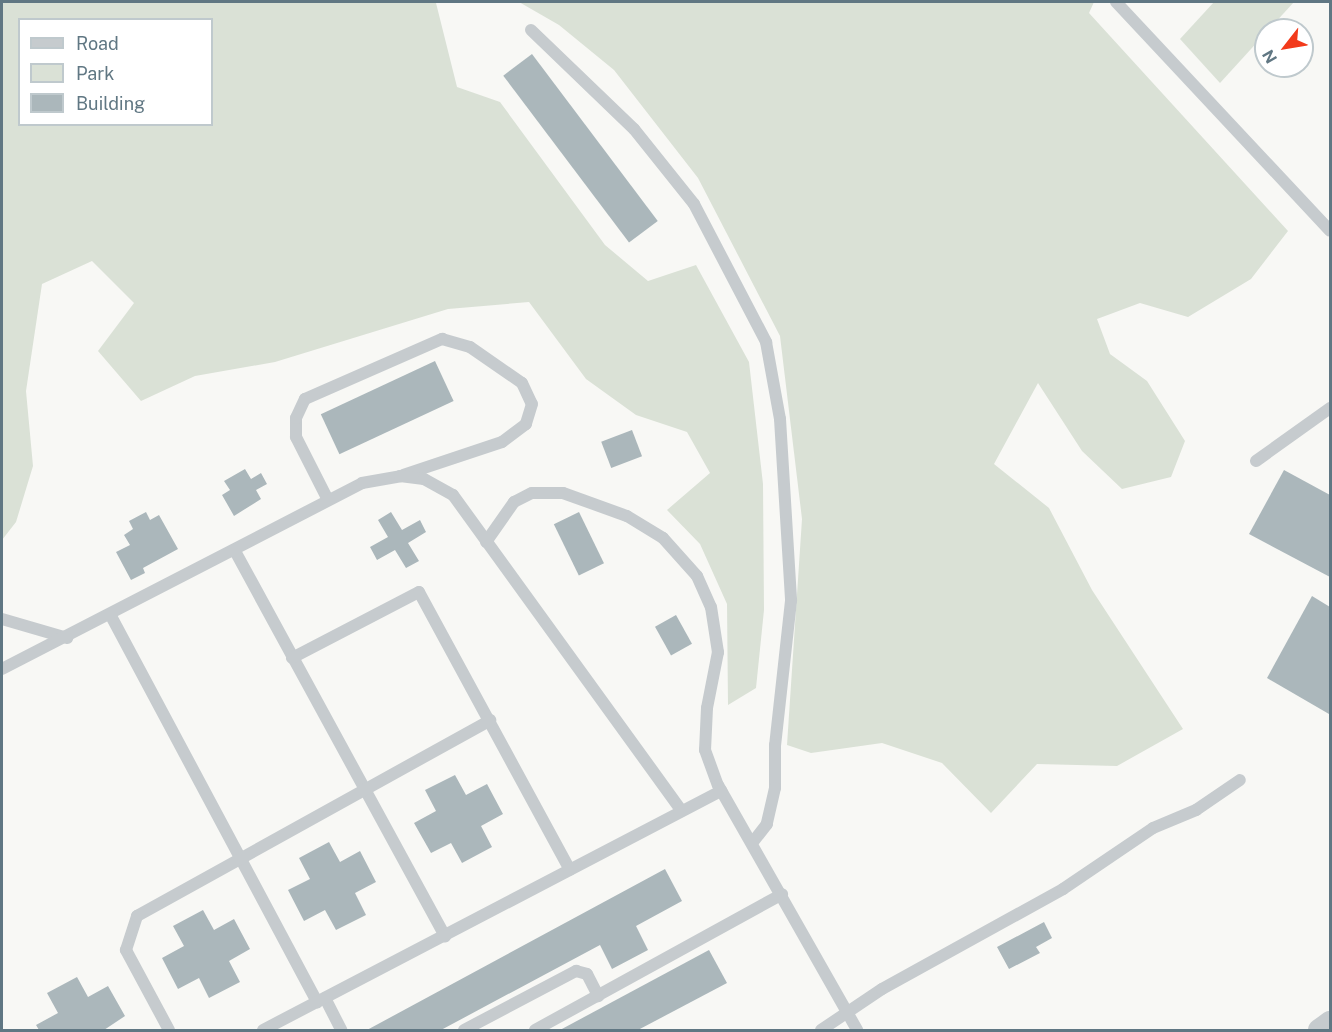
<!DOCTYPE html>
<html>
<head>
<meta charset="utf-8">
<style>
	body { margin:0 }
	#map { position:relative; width:1332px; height:1032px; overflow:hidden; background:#f8f8f5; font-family:"Public Sans",sans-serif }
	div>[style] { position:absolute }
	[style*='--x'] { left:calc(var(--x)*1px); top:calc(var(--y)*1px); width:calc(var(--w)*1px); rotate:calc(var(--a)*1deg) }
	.green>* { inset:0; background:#dae1d6 }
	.building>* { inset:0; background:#abb7bb; transform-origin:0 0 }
	.service>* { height:12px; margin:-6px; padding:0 6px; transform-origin:6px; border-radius:6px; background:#c6cbce }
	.minor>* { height:22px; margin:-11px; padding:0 11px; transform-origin:11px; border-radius:11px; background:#c6cbce }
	span { translate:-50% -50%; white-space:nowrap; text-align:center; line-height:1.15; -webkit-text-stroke:6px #fff; paint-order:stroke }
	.frame { position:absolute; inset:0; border:3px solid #607783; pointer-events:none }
	.legend { position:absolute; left:18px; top:18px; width:195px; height:108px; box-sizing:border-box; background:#fff; border:2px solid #bfc9cd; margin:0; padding:8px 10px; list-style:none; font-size:18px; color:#607783 }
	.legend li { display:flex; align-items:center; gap:12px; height:30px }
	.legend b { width:30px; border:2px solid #bfc9cd }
	.north { position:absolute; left:1254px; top:18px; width:60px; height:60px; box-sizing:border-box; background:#fff; border:2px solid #bfc9cd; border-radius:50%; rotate:239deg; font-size:16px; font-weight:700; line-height:24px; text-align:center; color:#607783 }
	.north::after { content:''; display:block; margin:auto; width:21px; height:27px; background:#f23a1b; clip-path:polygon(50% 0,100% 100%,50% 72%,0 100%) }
</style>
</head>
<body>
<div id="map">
	<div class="green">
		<div style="clip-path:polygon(evenodd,2px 2px,436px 3px,457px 87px,500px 102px,605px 245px,648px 281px,696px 265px,749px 362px,763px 484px,764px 610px,756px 688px,728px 705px,727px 604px,700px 544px,667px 510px,710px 473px,687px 432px,636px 415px,586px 379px,529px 302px,448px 309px,275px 362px,195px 376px,141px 401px,98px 351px,134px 303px,92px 261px,42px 284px,26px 391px,33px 466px,16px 522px,2px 540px,2px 2px,20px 20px,212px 20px,212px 124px,20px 124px,20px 20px)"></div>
		<div style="clip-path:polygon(519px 2px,1094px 2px,1089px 13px,1288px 231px,1251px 279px,1188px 317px,1140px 303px,1097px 319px,1110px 354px,1147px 381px,1185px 441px,1171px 477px,1122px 489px,1082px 451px,1038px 383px,994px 464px,1049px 508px,1092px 590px,1183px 729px,1117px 766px,1037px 764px,991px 813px,942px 763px,882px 743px,811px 753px,787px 745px,802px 519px,780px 336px,698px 178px,614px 70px,559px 25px)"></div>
		<div style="clip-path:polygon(1214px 2px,1294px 2px,1220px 83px,1180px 39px)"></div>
	</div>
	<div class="building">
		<div style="left:532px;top:54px;width:209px;height:36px;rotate:53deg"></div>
		<div style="left:435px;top:361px;width:44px;height:126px;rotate:65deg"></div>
		<div style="left:632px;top:430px;width:28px;height:33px;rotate:69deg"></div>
		<div style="clip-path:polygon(245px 469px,251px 479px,261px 473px,267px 484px,256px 490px,261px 499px,234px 516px,222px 495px,230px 490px,224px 481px)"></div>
		<div style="clip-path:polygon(1284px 470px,1330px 495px,1330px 577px,1249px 534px)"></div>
		<div style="clip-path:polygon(146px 512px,150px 520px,159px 515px,178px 549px,143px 568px,145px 573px,131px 580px,116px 552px,130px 545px,124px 535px,133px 529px,129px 521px)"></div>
		<div style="clip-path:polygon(391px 512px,402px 530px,420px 520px,426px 532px,408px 543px,419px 561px,406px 568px,395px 550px,377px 560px,370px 547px,388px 537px,378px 520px)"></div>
		<div style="left:579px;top:512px;width:57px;height:28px;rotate:64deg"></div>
		<div style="clip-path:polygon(1312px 596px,1330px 607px,1329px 714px,1267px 678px)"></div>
		<div style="left:676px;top:615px;width:33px;height:24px;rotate:61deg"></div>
		<div style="clip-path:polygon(455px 775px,466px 795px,487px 784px,503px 814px,481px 826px,492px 847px,462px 863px,451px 843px,431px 853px,414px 823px,436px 811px,425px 790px)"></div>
		<div style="clip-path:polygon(329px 842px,340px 862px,360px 851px,376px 882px,355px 893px,366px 915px,336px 930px,325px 910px,304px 921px,288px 890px,310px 879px,299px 858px)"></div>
		<div style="clip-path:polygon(665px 869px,682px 901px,636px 926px,648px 950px,612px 969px,600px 945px,441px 1030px,367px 1030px)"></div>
		<div style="clip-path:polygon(203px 910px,214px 930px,234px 919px,250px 949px,229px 961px,240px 982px,209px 998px,199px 978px,178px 989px,162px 958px,184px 946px,173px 926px)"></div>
		<div style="clip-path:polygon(1044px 922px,1052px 938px,1036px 947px,1040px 953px,1009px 969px,997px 947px)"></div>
		<div style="clip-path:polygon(709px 950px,727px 983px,638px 1030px,560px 1030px)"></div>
		<div style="clip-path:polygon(77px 977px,88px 997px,108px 986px,125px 1016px,104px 1030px,39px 1030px,36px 1025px,58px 1013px,47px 993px)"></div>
	</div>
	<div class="service">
		<div style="--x:1116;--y:2;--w:313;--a:46.9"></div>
		<div style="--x:531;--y:30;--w:143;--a:43.9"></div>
		<div style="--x:634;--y:129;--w:96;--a:51.3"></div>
		<div style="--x:694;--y:204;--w:156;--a:62.4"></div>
		<div style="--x:766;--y:342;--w:78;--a:79.7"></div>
		<div style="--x:780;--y:419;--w:182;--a:86.5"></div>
		<div style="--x:791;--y:601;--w:145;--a:96.3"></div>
		<div style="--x:775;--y:745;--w:43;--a:90"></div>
		<div style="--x:775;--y:788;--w:37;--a:103"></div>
		<div style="--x:767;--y:824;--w:23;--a:128"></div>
		<div style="--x:1256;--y:461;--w:91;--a:-35.6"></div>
		<div style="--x:328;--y:500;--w:71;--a:-116.9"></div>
		<div style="--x:296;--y:437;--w:19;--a:-90"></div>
		<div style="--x:296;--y:418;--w:21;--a:-65"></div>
		<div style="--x:305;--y:399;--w:150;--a:-23.7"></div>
		<div style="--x:442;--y:339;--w:29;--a:16"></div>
		<div style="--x:470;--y:347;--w:63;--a:34.7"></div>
		<div style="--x:522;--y:383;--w:23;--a:65"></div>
		<div style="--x:532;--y:404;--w:21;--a:107"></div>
		<div style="--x:526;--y:424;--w:30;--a:143"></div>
		<div style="--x:502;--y:442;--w:104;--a:161.6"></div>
		<div style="--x:486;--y:542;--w:49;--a:-55"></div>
		<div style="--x:514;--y:502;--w:20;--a:-27"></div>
		<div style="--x:532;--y:493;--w:31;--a:0"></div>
		<div style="--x:563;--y:493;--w:68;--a:19.8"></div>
		<div style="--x:627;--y:516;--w:42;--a:31.4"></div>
		<div style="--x:663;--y:538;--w:51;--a:48.2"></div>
		<div style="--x:697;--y:576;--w:34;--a:66"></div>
		<div style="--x:711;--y:607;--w:46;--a:81.2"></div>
		<div style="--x:718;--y:652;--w:57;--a:101.1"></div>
		<div style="--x:707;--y:708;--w:42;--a:92.7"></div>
		<div style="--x:705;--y:750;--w:37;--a:70"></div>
		<div style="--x:718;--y:785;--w:282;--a:60.4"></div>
		<div style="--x:235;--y:551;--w:439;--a:61.4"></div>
		<div style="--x:111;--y:616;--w:438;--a:61.9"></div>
		<div style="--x:2;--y:619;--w:68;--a:16.3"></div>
		<div style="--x:292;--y:658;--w:143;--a:-27.5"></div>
		<div style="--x:419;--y:592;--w:316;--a:61.5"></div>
		<div style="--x:2;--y:669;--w:405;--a:-27.3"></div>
		<div style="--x:362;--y:483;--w:39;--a:-10"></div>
		<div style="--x:400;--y:476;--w:24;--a:7"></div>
		<div style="--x:424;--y:479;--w:33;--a:29"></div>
		<div style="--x:453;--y:495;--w:390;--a:54.1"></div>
		<div style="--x:325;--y:998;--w:36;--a:63"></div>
		<div style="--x:169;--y:1030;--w:91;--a:-118.3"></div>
		<div style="--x:126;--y:950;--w:36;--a:-72"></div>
		<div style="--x:137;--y:916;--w:404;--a:-29"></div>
		<div style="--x:263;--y:1030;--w:517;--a:-27.56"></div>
		<div style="--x:464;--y:1030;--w:127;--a:-27.8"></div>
		<div style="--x:576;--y:971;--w:11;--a:15"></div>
		<div style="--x:587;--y:974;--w:25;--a:63"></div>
		<div style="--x:535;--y:1030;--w:282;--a:-28.8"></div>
		<div style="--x:821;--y:1030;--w:73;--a:-33.9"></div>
		<div style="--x:882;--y:989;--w:207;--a:-28.9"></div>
		<div style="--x:1063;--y:889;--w:109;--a:-34.1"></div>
		<div style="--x:1153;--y:828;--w:47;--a:-22.7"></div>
		<div style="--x:1196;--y:810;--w:53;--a:-34.3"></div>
	</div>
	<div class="minor">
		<div style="--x:1319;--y:1030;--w:14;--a:-36"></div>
	</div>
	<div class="frame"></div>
	<ul class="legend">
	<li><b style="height:8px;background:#c6cbce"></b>Road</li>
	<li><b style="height:16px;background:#dae1d6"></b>Park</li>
	<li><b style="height:16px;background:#abb7bb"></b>Building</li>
	</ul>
	<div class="north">N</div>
</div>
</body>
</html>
